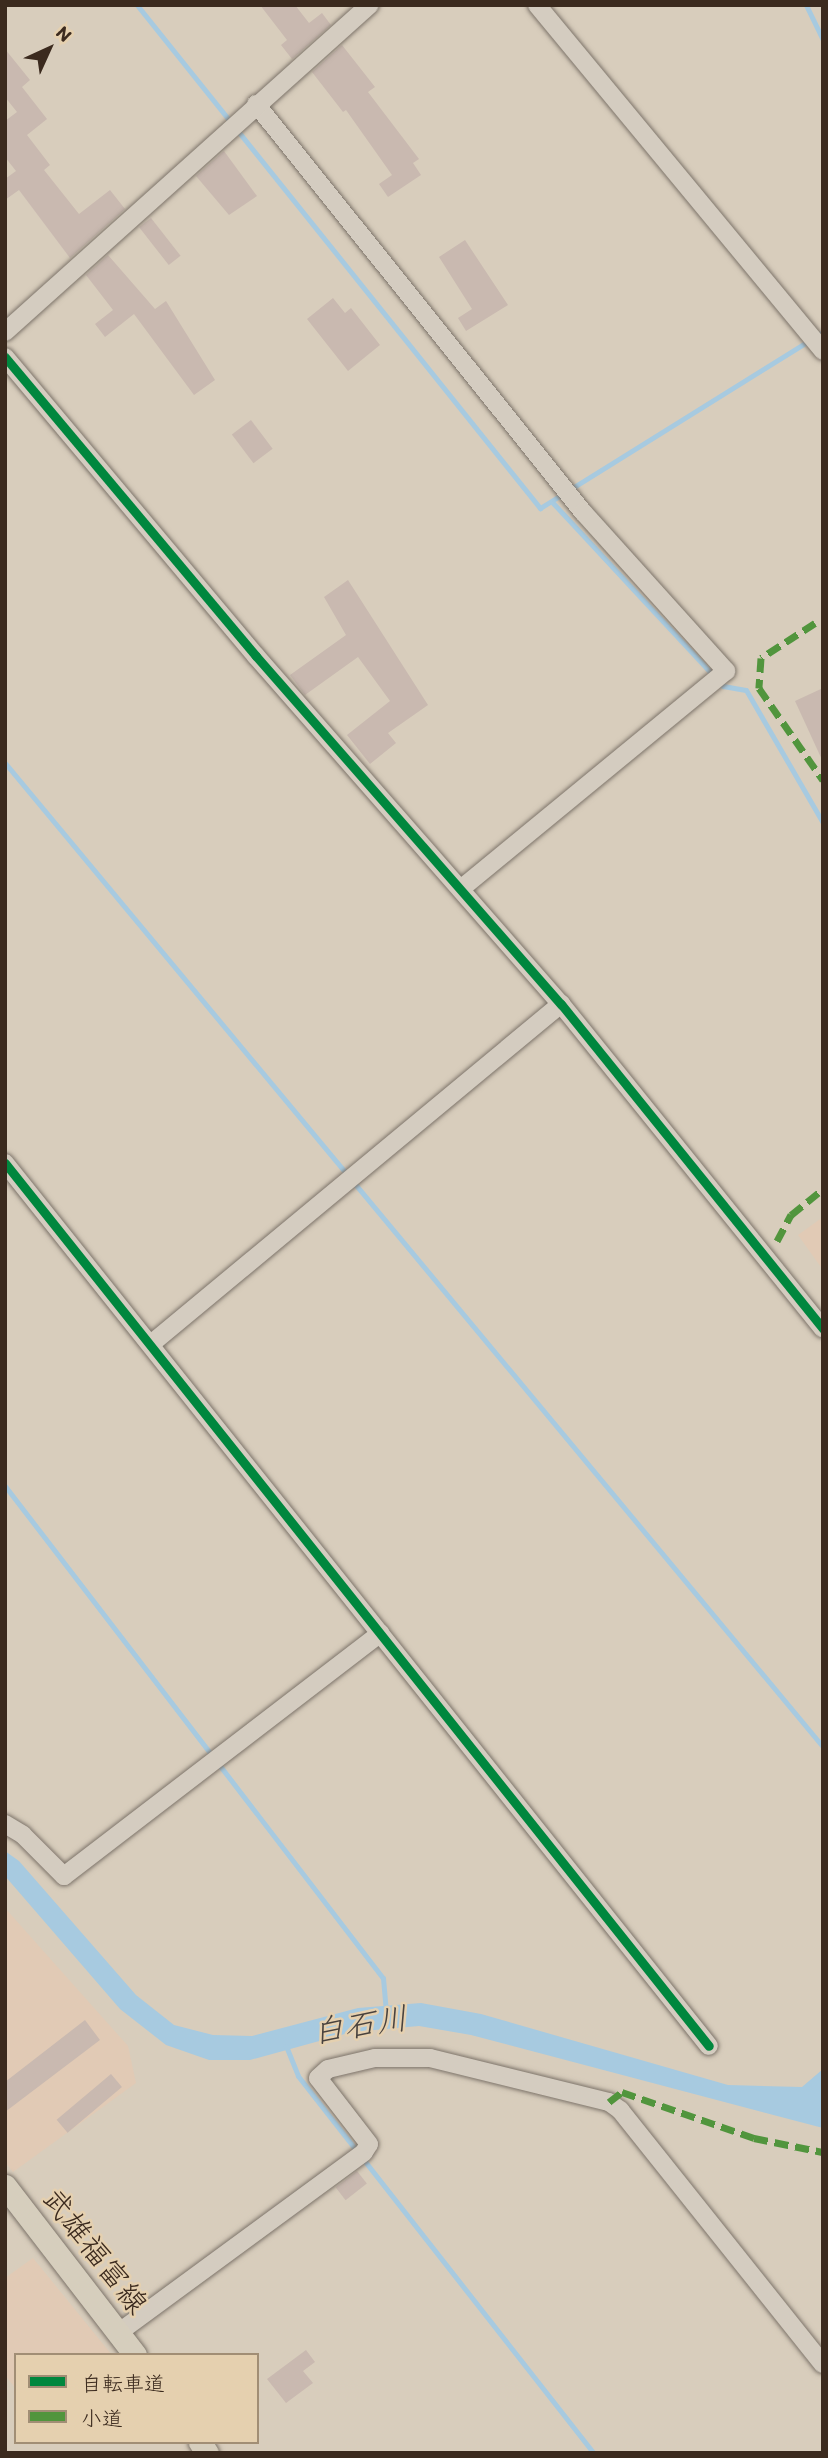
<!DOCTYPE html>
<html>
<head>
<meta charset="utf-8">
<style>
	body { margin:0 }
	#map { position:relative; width:828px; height:2458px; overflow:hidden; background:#d8cdbc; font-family:Itim,"Klee One",sans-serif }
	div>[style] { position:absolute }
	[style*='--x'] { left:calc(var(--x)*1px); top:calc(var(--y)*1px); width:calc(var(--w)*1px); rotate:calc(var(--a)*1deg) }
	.built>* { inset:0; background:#e1cab5 }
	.water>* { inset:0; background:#a7cae0 }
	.stream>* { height:5px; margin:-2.5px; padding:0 2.5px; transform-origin:2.5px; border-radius:2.5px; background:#a7cae0 }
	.building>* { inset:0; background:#c9b9b0; transform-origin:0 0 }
	.roads { filter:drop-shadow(0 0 2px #7d746a) drop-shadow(0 0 2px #7d746a) }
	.minor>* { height:18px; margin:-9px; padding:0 9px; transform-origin:9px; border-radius:9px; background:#d4ccc0 }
	.major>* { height:23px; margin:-11.5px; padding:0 11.5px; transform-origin:11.5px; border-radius:11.5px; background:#d6cebd }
	.quiet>* { height:7px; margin-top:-3.5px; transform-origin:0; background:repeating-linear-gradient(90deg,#51953d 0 14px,transparent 0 21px) }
	.cycleway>* { height:9px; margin:-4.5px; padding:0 4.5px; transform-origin:4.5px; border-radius:4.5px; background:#00873e }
	span { translate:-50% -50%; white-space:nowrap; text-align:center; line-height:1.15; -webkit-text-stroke:5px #e5d0af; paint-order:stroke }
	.street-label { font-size:30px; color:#3b2a1e }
	.water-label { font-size:32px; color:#48423e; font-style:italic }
	.frame { position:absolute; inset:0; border:7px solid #3b2a1e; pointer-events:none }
	.legend { position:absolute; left:14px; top:2353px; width:245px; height:91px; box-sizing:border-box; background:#e5d0af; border:2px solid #a18e75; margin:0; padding:9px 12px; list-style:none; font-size:21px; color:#3b2a1e }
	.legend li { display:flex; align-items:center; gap:14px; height:35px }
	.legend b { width:35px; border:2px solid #a18e75 }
	.north { position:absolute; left:14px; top:14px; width:70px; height:70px; -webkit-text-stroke:5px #e5d0af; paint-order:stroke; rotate:45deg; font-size:19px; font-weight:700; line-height:28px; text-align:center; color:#3b2a1e }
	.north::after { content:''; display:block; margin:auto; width:24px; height:32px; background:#3b2a1e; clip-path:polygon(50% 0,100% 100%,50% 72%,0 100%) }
</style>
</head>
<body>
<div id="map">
	<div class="built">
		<div style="clip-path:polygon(823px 1217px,823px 1270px,798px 1235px)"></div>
		<div style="clip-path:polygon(5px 1908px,128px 2046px,136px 2083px,13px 2172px,5px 2162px)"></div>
		<div style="clip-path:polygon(33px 2258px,112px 2355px,16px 2355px,16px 2389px,5px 2375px,5px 2278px)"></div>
	</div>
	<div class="water">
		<div style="clip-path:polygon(5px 1851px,19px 1861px,136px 1995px,174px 2025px,213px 2035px,252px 2036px,358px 2008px,421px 2003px,481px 2014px,728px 2085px,802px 2087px,823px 2069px,823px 2128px,471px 2035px,419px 2026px,352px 2032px,250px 2060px,209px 2060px,166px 2045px,120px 2009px,5px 1876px)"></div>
	</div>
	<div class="stream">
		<div style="--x:137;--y:5;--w:645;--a:51.3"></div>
		<div style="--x:540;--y:508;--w:333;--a:-31.9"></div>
		<div style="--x:806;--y:5;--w:39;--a:64"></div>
		<div style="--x:553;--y:503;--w:250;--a:47.1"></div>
		<div style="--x:723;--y:686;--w:23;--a:10"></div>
		<div style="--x:746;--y:690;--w:154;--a:59.9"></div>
		<div style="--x:5;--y:763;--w:1280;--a:50.26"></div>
		<div style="--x:5;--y:1486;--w:620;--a:52.47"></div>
		<div style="--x:383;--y:1978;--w:34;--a:85"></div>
		<div style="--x:286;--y:2046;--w:32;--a:68"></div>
		<div style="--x:298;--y:2076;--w:479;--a:51.9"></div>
	</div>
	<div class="building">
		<div style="clip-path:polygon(260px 5px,295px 5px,309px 23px,322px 13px,331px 25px,292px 59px,281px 45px,287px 40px)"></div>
		<div style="clip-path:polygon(342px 45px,375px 87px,368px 92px,419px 159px,413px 163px,421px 175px,388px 197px,379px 184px,392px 175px,346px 110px,343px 112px,312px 72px)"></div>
		<div style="clip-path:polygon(5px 49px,30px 80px,22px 87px,47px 119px,27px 135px,50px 165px,44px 170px,79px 214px,110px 190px,125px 209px,70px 258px,19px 190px,5px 200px,5px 179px,16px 171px,5px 157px,5px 121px,17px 112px,5px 97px)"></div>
		<div style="clip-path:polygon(224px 151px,257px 196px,229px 215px,196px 176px)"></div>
		<div style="left:151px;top:218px;width:48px;height:15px;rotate:52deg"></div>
		<div style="clip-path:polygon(465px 240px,508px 305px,466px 331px,458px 318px,472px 309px,439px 257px)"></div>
		<div style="clip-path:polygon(108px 255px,155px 309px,166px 301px,215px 380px,194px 395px,134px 314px,105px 337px,95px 324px,113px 310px,86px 275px)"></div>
		<div style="clip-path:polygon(333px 298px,345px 313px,351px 308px,380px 345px,348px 371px,307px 319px)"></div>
		<div style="left:251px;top:420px;width:36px;height:24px;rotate:53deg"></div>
		<div style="clip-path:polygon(348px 580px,428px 705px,388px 733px,396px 743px,370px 764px,347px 735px,390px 701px,358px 657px,305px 695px,290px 675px,346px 635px,324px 597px)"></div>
		<div style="clip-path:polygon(823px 688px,823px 762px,795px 701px)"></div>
		<div style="clip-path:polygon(85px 2020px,100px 2040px,5px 2112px,5px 2082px)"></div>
		<div style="left:111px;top:2074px;width:17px;height:71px;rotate:50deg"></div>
		<div style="left:357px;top:2171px;width:16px;height:27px;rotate:52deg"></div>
		<div style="clip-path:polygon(306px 2350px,315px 2362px,303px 2371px,313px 2383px,286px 2403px,267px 2379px)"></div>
	</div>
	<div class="roads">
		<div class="minor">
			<div style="--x:537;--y:5;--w:449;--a:50.4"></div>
			<div style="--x:256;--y:104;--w:523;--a:51.29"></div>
			<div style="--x:583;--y:512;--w:214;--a:48"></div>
			<div style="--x:726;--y:671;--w:343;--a:140.6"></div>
			<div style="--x:5;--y:332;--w:490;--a:-41.9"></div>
			<div style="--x:5;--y:357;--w:390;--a:50"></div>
			<div style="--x:256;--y:656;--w:463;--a:48.8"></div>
			<div style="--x:561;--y:1004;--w:417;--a:51.1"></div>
			<div style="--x:5;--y:1163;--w:1129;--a:51.44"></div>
			<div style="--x:151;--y:1344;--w:533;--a:-39.67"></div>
			<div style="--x:5;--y:1824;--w:21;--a:31"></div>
			<div style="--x:23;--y:1835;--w:58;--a:45"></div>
			<div style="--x:64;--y:1876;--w:399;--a:-37.5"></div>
			<div style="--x:118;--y:2333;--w:305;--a:-36.3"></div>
			<div style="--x:364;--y:2152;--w:9;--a:-58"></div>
			<div style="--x:369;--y:2144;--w:83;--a:-127.7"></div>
			<div style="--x:318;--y:2078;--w:13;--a:-42"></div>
			<div style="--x:328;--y:2069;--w:48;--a:-13.2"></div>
			<div style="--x:375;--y:2058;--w:55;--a:0"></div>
			<div style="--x:430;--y:2058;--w:184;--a:13.8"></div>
			<div style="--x:609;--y:2102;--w:14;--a:36"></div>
			<div style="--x:620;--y:2110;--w:325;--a:51.4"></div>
		</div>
		<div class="major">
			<div style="--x:5;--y:2186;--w:213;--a:52.4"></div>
			<div style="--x:200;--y:2442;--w:13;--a:58"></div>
		</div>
	</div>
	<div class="quiet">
		<div style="--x:815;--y:623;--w:64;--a:147.1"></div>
		<div style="--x:761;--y:658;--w:30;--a:94"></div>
		<div style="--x:759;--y:688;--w:112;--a:55.2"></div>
		<div style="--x:777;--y:1241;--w:30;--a:-62"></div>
		<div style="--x:791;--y:1215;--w:41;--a:-39.1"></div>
		<div style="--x:609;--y:2102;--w:16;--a:-38"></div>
		<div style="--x:622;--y:2092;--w:140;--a:19.2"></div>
		<div style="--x:754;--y:2138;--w:70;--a:11.5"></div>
	</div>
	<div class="cycleway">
		<div style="--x:5;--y:357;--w:390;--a:50"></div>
		<div style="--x:256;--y:656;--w:463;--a:48.8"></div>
		<div style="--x:561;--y:1004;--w:417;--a:51.1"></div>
		<div style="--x:5;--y:1163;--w:1129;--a:51.44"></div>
	</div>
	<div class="street-label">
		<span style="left:95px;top:2251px;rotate:52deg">武雄福富線</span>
	</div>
	<div class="water-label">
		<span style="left:360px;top:2025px;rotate:-9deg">白石川</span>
	</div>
	<div class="frame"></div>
	<ul class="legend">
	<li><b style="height:9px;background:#00873e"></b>自転車道</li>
	<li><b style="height:9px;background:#51953d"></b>小道</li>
	</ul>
	<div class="north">N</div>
</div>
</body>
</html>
